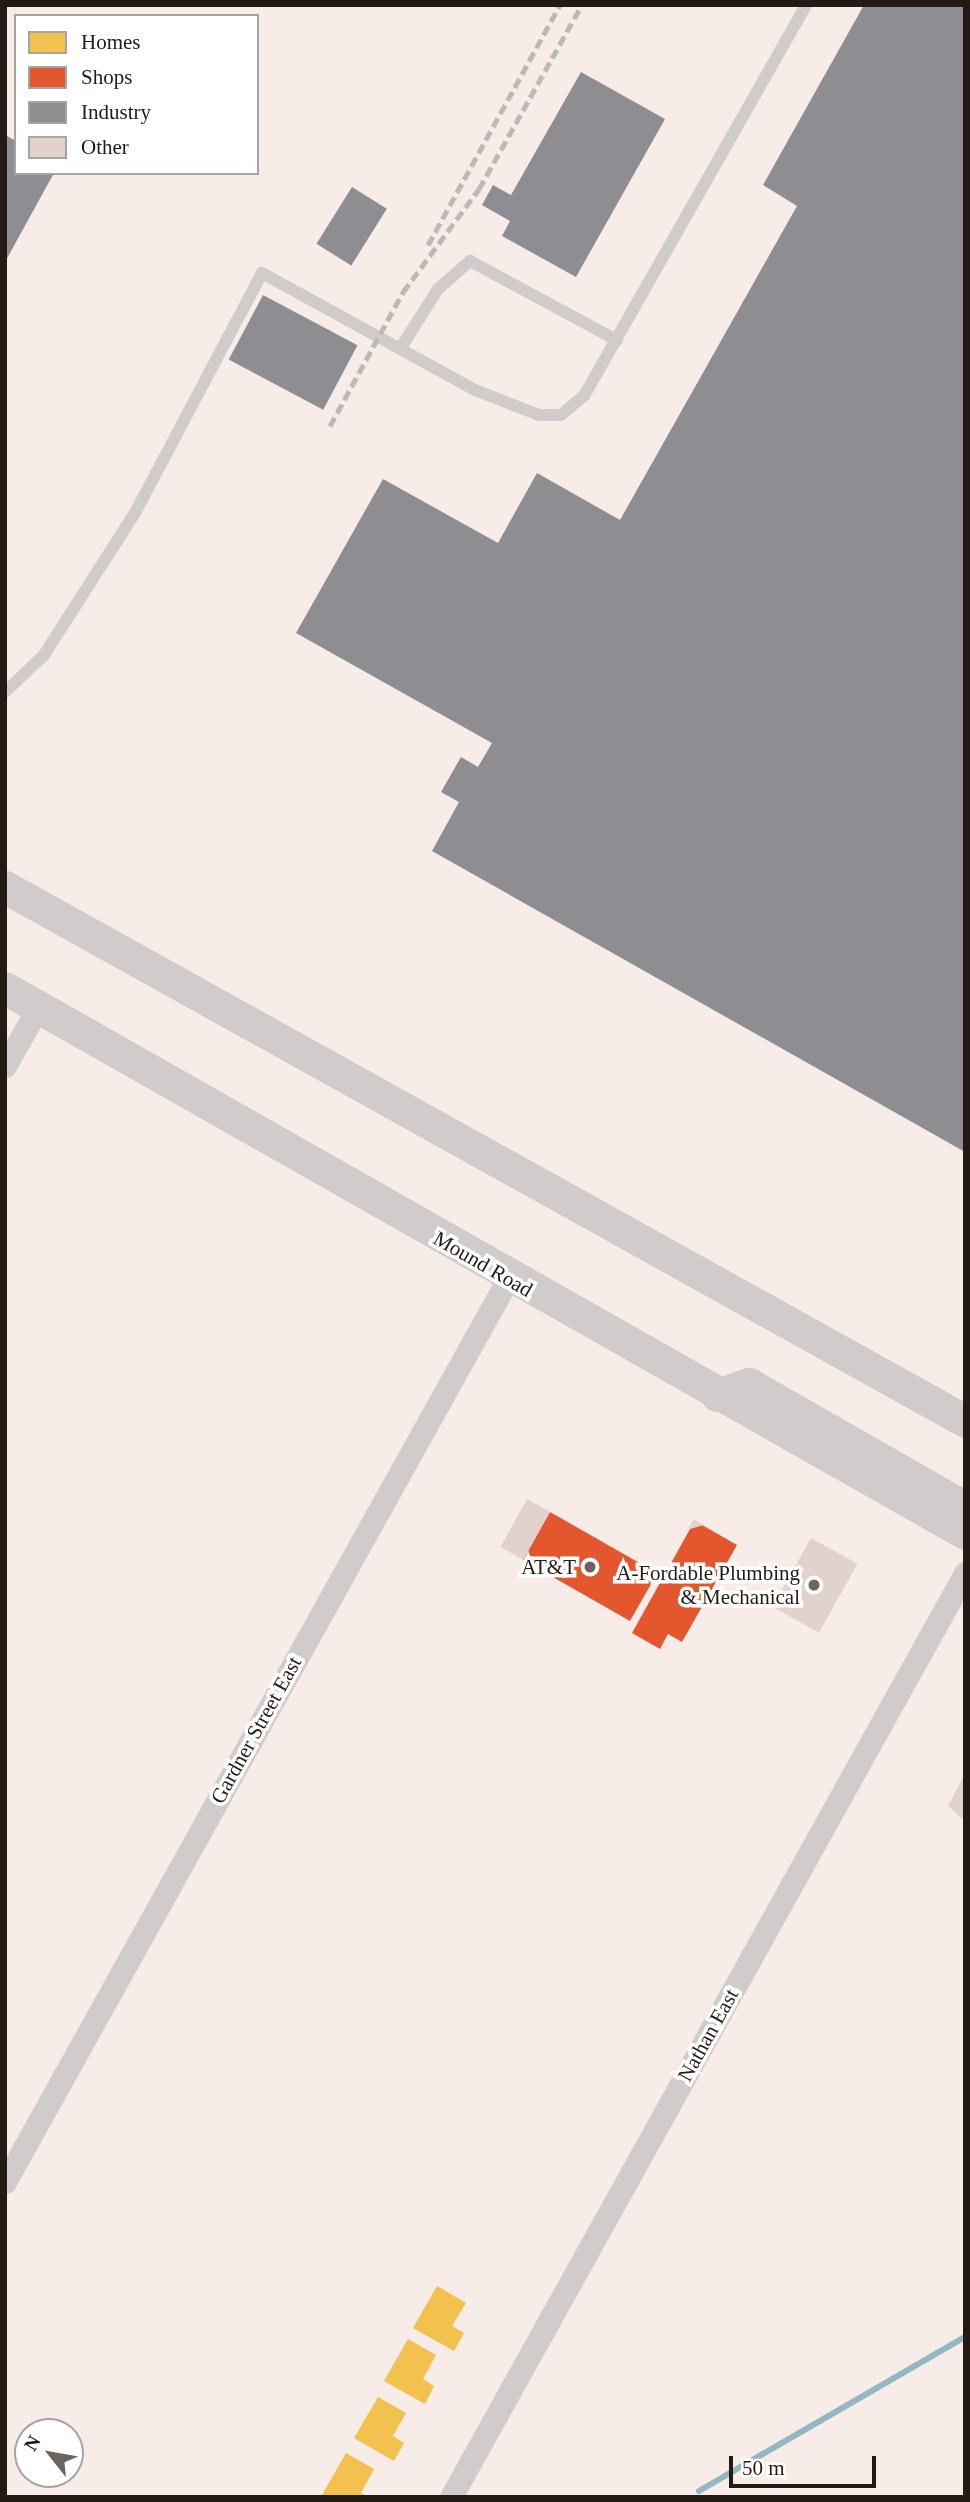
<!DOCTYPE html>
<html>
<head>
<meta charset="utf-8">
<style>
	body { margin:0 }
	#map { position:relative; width:970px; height:2502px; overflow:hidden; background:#f7ece7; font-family:Georgia,serif }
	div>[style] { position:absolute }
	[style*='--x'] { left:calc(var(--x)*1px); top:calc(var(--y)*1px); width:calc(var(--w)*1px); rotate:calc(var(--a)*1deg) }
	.homes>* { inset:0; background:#f2c14e }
	.shops>* { inset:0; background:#e4572e }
	.industry>* { inset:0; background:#8d8d92; transform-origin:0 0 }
	.stream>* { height:6px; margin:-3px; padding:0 3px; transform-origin:3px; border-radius:3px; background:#94b8c1 }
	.building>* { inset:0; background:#e1d3cc; transform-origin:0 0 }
	.service>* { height:12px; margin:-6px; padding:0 6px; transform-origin:6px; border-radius:6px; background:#d0cccb }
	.minor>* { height:23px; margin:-11.5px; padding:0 11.5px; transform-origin:11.5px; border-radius:11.5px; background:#d0cccb }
	.secondary>* { height:33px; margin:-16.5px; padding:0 16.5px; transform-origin:16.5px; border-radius:16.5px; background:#d0cccb }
	.rail>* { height:5px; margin-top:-2.5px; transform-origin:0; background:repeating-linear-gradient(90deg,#bcb9b7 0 10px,transparent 0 15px) }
	.dots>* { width:19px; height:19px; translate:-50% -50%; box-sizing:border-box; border:4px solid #fff; border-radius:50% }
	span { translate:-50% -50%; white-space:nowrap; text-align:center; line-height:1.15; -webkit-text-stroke:7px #fff; paint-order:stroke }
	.street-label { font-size:21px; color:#231a16 }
	.poi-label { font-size:21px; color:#231a16 }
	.right { translate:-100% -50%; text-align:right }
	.frame { position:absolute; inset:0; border:7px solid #231a16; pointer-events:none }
	.legend { position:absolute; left:14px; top:14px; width:245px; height:161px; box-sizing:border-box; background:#fff; border:2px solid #a7a3a2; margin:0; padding:9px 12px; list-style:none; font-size:21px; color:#231a16 }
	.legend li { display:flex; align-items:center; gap:14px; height:35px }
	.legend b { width:35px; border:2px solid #a7a3a2 }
	.north { position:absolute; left:14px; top:2418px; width:70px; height:70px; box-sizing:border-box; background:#fff; border:2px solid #a7a3a2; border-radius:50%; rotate:301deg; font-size:19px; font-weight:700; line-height:28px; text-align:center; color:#231a16 }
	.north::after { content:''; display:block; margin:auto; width:24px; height:32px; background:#6d645f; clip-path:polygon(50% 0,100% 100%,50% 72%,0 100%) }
	.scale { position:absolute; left:729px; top:2456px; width:147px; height:32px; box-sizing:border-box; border:4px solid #231a16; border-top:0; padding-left:9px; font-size:21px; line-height:24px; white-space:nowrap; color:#231a16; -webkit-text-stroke:5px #fff; paint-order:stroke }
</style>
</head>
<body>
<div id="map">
	<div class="homes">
		<div style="clip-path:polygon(437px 2286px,466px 2303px,452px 2326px,464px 2333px,454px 2351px,413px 2328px)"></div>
		<div style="clip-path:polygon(408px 2339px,436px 2355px,423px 2379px,434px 2386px,425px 2404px,384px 2381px)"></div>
		<div style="clip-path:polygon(378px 2397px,406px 2413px,393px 2436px,404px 2443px,394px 2461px,354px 2438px)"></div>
		<div style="clip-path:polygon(346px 2453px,374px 2469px,361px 2493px,368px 2497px,322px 2495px)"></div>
	</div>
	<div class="shops">
		<div style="clip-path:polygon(550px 1512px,643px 1565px,651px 1584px,630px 1621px,523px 1560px)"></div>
		<div style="clip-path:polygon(702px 1525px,737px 1545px,682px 1642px,668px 1634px,660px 1649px,632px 1633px,690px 1529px)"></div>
	</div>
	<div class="industry">
		<div style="clip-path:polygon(864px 5px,965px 5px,965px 1152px,432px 851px,459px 802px,441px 792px,461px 757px,478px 767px,492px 743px,296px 633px,383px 479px,498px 543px,537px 473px,620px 520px,797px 206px,763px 185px)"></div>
		<div style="clip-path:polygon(581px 72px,665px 119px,576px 277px,502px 236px,510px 221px,482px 205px,493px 185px,511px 195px)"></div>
		<div style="clip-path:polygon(5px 135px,16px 141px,16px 173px,54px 173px,5px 262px)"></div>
		<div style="left:352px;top:187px;width:41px;height:67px;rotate:32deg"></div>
		<div style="left:263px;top:295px;width:107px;height:73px;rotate:28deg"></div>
	</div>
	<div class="stream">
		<div style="--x:699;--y:2491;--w:307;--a:-30.1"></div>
	</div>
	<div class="building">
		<div style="left:527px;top:1499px;width:26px;height:55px;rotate:29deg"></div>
		<div style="clip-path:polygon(694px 1519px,704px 1525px,688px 1529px)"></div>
		<div style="left:811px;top:1538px;width:53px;height:79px;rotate:29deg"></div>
		<div style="clip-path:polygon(965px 1774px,965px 1821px,948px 1806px)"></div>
	</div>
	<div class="service">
		<div style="--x:400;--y:349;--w:71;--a:-57.7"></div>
		<div style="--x:438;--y:289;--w:43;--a:-41.2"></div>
		<div style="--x:470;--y:261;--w:167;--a:28.3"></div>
		<div style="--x:5;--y:692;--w:54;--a:-43.5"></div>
		<div style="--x:44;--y:655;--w:171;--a:-57.4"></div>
		<div style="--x:136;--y:511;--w:269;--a:-62.1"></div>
		<div style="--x:262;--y:273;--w:243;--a:28.8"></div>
		<div style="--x:475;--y:390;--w:69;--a:21.3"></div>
		<div style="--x:539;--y:415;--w:22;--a:0"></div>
		<div style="--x:561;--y:415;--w:30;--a:-40"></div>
		<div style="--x:584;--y:396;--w:450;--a:-60.4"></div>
	</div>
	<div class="minor">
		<div style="--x:5;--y:1066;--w:69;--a:-60.5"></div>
		<div style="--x:5;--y:2182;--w:1034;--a:-60.88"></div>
		<div style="--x:451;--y:2497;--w:1057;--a:-60.91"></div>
	</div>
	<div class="secondary">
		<div style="--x:5;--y:887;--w:1099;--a:29.08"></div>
		<div style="--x:5;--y:988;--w:1104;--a:29.58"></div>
		<div style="--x:717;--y:1395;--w:34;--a:-19"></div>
		<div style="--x:749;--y:1384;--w:248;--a:29.8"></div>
	</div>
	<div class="rail">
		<div style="--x:428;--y:245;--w:274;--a:-61.2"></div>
		<div style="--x:330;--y:426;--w:153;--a:-61.4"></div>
		<div style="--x:403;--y:292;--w:128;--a:-53.6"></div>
		<div style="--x:479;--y:189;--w:211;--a:-60.8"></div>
	</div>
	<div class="dots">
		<div style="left:590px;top:1567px;background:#6d645f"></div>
		<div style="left:814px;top:1585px;background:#6d645f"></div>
	</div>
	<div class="street-label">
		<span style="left:483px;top:1264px;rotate:30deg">Mound Road</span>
		<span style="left:256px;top:1730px;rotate:-61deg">Gardner Street East</span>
		<span style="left:708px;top:2035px;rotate:-61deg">Nathan East</span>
	</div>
	<div class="poi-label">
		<span class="right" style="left:576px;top:1567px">AT&amp;T</span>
		<span class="right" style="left:800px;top:1585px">A-Fordable Plumbing<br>&amp; Mechanical</span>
	</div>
	<div class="frame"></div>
	<ul class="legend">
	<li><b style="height:19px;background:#f2c14e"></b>Homes</li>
	<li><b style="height:19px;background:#e4572e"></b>Shops</li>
	<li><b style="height:19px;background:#8d8d92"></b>Industry</li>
	<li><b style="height:19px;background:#e1d3cc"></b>Other</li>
	</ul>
	<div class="north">N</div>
	<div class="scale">50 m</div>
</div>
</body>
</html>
